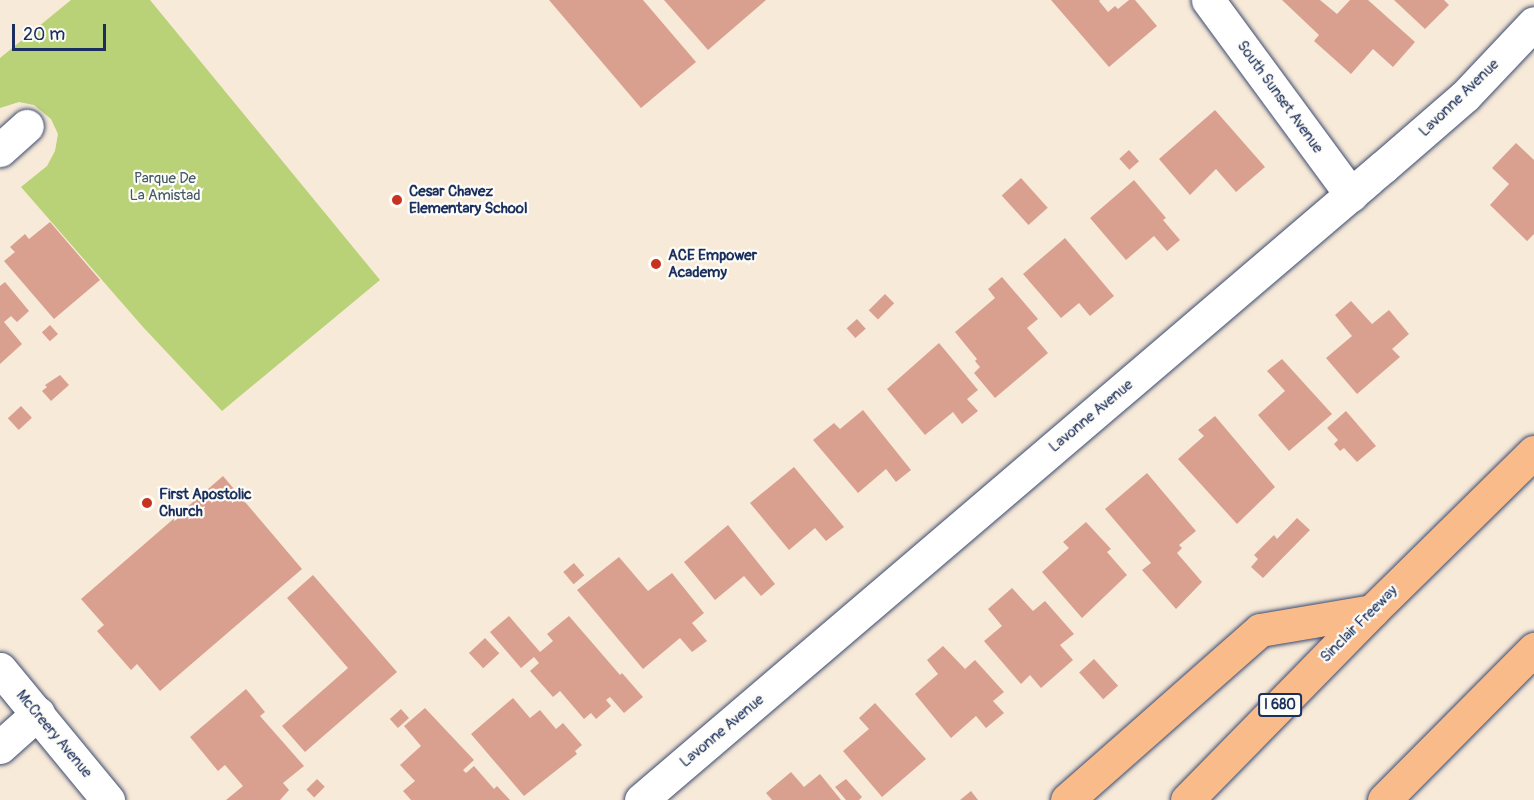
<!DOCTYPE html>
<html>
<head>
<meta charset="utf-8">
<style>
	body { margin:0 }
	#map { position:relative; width:1534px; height:800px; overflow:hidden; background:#f8ead8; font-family:Pangolin,sans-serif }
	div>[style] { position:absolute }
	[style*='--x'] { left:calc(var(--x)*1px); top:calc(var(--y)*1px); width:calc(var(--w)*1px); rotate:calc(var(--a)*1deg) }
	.green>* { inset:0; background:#b9d177 }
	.building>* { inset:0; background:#d9a08f; transform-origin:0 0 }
	.roads { filter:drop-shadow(0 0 2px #3c4b70) drop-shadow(0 0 2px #3c4b70) }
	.minor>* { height:33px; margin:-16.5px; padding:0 16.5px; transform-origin:16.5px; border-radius:16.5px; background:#fff }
	.highway>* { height:33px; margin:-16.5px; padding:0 16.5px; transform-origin:16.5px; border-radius:16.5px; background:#fabb8b }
	.dots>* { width:16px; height:16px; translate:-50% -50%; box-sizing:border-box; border:3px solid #fdfcf7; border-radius:50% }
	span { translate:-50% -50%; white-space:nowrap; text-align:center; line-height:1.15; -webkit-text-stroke:4.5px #fdfcf7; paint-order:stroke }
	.shield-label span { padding:2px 4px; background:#fdfcf7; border:2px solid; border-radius:4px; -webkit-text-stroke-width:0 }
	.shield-label { font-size:14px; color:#1b2f5e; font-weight:700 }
	.street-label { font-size:15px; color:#1b2f5e }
	.park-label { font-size:15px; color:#425864 }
	.poi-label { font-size:15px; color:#1b2f5e; font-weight:700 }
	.left { translate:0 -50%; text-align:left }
	.scale { position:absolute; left:12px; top:24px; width:94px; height:27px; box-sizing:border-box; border:3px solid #1b2f5e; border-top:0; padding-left:8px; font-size:18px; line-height:21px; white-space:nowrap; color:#1b2f5e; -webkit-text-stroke:4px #fdfcf7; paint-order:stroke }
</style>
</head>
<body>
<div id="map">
	<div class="green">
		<div style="clip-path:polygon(71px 0,150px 0,380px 280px,222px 411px,143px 327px,21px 187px,47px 166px,55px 151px,58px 134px,51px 119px,34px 105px,19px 102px,0 108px,0 58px)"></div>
	</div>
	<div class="building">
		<div style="clip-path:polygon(549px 0,643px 0,696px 62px,641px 108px)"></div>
		<div style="clip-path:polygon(664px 0,766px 0,708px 50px)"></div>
		<div style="clip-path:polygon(1051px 0,1100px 0,1099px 1px,1108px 12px,1115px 6px,1118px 9px,1129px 0,1135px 0,1157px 26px,1109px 67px)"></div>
		<div style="clip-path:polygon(1282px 0,1320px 0,1337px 14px,1350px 0,1368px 0,1415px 42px,1393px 67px,1373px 49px,1351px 74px,1314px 41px,1319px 35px)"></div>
		<div style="clip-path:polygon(1394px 0,1444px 0,1449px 5px,1425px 29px)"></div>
		<div style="clip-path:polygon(1215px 110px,1265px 167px,1236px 192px,1216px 169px,1190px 195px,1159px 159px)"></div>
		<div style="clip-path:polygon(1516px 143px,1534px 160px,1534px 234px,1527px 241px,1490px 205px,1509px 184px,1492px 168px)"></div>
		<div style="left:1129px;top:150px;width:15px;height:13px;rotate:48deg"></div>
		<div style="left:1021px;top:178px;width:40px;height:26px;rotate:48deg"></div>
		<div style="clip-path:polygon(1134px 180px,1166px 218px,1163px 220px,1180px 240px,1167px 251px,1154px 236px,1126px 260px,1090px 218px)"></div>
		<div style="clip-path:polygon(50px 222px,100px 280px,54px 319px,4px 261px,15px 252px,10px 247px,25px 234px,29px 239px)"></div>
		<div style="clip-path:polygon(1065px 238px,1114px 296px,1090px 316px,1079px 303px,1061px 318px,1023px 274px)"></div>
		<div style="clip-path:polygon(1002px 277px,1038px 319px,1027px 328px,1048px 353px,995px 398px,974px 373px,980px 367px,975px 361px,977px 359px,955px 332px,995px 298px,988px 289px)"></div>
		<div style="clip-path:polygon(5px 282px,29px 311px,17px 322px,11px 316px,4px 322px,22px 344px,0 364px,0 286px)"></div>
		<div style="left:885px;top:294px;width:13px;height:23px;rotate:45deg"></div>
		<div style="clip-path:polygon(1351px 301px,1372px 324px,1389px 310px,1409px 334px,1392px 349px,1400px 357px,1357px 394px,1326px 358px,1352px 336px,1335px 315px)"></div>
		<div style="left:857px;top:319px;width:13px;height:14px;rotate:48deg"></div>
		<div style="left:50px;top:325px;width:12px;height:11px;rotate:48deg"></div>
		<div style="clip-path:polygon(939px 343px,978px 390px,967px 399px,978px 411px,962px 424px,953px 412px,925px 435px,887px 389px)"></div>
		<div style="clip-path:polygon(1282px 359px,1332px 414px,1289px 451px,1258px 415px,1285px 391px,1267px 371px)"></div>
		<div style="clip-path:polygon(60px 375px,69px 385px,51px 401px,42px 391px,47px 387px,45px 385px)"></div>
		<div style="left:21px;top:406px;width:16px;height:18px;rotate:47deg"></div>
		<div style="clip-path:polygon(863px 410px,911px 470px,896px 482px,886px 469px,858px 493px,813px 440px,834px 423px,840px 429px)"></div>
		<div style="clip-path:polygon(1346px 411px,1376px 446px,1357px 462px,1344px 448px,1340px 451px,1334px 444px,1338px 440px,1327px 428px)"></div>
		<div style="clip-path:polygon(1215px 416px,1275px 487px,1237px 524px,1178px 459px,1204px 436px,1198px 430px)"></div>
		<div style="clip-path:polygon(794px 467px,844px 527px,826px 541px,815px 528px,789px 550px,750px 503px)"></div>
		<div style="clip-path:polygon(1147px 473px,1196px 531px,1179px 545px,1182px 548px,1177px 553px,1202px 582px,1176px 609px,1142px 570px,1151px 563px,1105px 509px)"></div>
		<div style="clip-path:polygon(223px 476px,302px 569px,160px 691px,137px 664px,131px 670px,97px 631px,104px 625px,81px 599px)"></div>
		<div style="clip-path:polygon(1297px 518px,1310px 530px,1263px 578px,1251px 567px,1258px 559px,1254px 555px,1274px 535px,1277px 539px)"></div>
		<div style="clip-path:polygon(1086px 522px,1111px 549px,1107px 552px,1127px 575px,1082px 618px,1042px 572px,1069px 548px,1063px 542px)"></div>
		<div style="clip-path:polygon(728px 525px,775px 584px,761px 596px,744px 576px,715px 600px,684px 562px)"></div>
		<div style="clip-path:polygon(619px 557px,648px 591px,672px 573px,704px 613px,692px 623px,707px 641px,692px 652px,680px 638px,643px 669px,577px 590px)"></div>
		<div style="left:574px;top:563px;width:16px;height:14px;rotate:50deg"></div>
		<div style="clip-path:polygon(313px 575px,397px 672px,305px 752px,282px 726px,348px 668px,287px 598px)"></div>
		<div style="clip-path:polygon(1012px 588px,1033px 611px,1045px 601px,1074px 634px,1060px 645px,1073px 660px,1041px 688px,1030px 675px,1021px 684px,984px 641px,1002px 626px,988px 609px)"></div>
		<div style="clip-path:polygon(509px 616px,540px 652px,553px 641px,547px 634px,569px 616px,620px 675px,622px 673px,643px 697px,624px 713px,610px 697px,606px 700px,611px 706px,596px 719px,591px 713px,584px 719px,560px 691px,553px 697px,530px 671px,539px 663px,534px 657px,521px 668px,490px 632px)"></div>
		<div style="left:485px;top:638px;width:21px;height:22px;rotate:47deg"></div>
		<div style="clip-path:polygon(943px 646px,965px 669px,975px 660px,1004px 692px,993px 701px,1004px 713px,986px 728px,976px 716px,951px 738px,915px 694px,938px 674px,927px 660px)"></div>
		<div style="left:1094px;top:659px;width:36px;height:20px;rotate:48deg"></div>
		<div style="clip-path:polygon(246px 689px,265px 712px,260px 716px,304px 766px,283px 783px,289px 790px,280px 800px,226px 800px,243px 786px,225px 765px,218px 771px,190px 737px)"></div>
		<div style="clip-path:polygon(513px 698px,530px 718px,540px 710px,556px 729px,563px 723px,582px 745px,575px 751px,577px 754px,524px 796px,471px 734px)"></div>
		<div style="clip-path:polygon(875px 703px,926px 759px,882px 797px,843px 751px,869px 729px,859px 718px)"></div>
		<div style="clip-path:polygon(425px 708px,474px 760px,463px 770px,466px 773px,474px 766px,494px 789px,497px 786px,510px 800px,411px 800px,403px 791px,415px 781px,400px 765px,421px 746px,404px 726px)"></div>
		<div style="left:401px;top:709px;width:12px;height:15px;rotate:48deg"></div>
		<div style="clip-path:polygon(791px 772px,804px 787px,820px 774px,841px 800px,772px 800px,766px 793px)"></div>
		<div style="left:317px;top:779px;width:11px;height:15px;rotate:45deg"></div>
		<div style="clip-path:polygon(846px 779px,862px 797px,859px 800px,846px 800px,835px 787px)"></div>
		<div style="clip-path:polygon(971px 791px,978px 800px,960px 800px)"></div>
	</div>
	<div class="roads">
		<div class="minor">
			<div style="--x:1208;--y:0;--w:242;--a:53.7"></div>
			<div style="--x:0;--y:150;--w:36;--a:-42"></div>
			<div style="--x:0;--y:669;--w:170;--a:50.5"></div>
			<div style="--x:0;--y:747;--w:51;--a:-41.8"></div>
			<div style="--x:641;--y:800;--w:975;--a:-40.47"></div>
			<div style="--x:1383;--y:167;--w:108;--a:-40.9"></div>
			<div style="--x:1465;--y:96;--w:100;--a:-46.6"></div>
		</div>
		<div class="highway">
			<div style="--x:1067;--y:800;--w:257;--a:-41.4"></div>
			<div style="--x:1260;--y:630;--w:114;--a:-9.6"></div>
			<div style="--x:1187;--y:800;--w:264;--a:-45.6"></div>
			<div style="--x:1372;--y:611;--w:227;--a:-44.5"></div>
			<div style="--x:1384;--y:800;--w:213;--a:-45.2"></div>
		</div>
	</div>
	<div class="dots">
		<div style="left:397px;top:200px;background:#c8321e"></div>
		<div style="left:656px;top:264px;background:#c8321e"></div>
		<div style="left:147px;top:503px;background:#c8321e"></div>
	</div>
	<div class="shield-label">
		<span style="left:1280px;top:705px">I 680</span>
	</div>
	<div class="street-label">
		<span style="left:1280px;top:97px;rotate:54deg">South Sunset Avenue</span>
		<span style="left:1459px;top:98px;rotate:-44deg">Lavonne Avenue</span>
		<span style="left:1091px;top:416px;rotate:-40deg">Lavonne Avenue</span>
		<span style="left:1359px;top:624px;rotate:-45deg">Sinclair Freeway</span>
		<span style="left:722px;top:731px;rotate:-40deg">Lavonne Avenue</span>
		<span style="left:54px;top:734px;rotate:50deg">McCreery Avenue</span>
	</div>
	<div class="park-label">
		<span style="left:165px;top:187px">Parque De<br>La Amistad</span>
	</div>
	<div class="poi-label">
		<span class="left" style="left:409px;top:200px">Cesar Chavez<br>Elementary School</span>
		<span class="left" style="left:668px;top:264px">ACE Empower<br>Academy</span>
		<span class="left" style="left:159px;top:503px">First Apostolic<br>Church</span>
	</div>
	<div class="scale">20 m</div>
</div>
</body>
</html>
